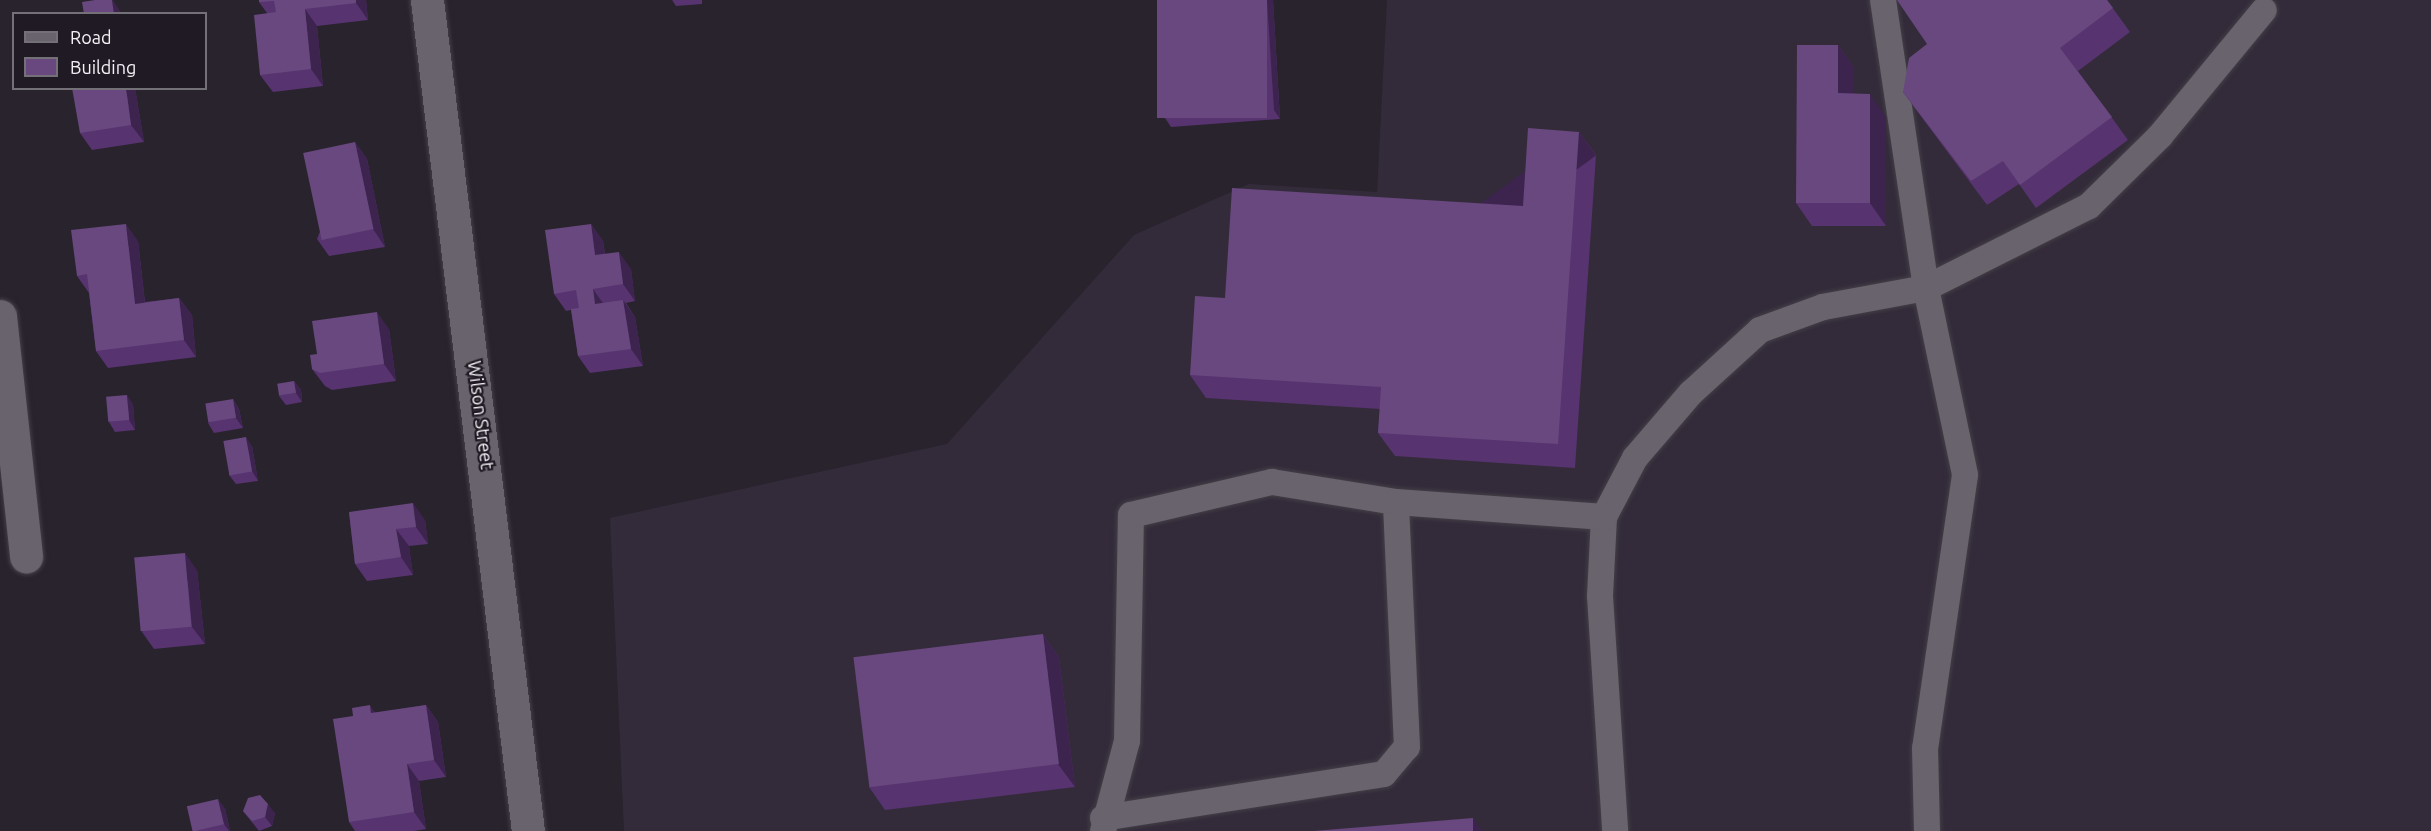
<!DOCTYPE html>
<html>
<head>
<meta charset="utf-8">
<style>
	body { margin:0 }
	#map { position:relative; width:2431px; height:831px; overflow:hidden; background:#28232d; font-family:Ubuntu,sans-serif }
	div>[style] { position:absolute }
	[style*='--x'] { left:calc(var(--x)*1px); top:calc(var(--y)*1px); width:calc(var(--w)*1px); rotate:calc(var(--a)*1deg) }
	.built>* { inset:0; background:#332b3a }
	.roads { filter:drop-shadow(0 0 2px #433f46) drop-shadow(0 0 2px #433f46) }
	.lane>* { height:26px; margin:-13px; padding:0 13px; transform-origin:13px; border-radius:13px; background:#69636e }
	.street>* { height:33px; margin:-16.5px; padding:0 16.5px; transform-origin:16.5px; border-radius:16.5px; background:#69636e }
	.wall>* { inset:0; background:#57336f }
	.shaded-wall>* { inset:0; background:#3d244f; transform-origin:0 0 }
	.building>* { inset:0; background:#68487e; transform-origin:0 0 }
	span { translate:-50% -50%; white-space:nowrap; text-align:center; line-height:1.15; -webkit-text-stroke:4.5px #1f1a23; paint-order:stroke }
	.street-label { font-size:18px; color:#f3f0f6 }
	.legend { position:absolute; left:12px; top:12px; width:195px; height:78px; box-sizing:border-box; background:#1f1a23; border:2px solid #747077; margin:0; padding:8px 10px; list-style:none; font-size:18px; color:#f3f0f6 }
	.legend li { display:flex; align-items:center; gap:12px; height:30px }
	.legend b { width:30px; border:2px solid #747077 }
</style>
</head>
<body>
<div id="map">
	<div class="built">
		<div style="clip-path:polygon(1387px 0,2431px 0,2431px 831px,624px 831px,610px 518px,947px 444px,1134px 235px,1249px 184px,1377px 192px)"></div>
	</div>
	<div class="roads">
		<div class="lane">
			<div style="--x:1883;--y:0;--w:291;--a:81.5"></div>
			<div style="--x:1926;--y:288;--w:182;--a:-26.7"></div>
			<div style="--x:2089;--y:206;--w:100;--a:-44.6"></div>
			<div style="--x:2160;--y:136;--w:163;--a:-50.5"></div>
			<div style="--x:1604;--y:517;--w:79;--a:92.9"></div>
			<div style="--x:1600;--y:596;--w:235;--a:86.3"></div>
			<div style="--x:1103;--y:818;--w:284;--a:-8.9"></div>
			<div style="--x:1384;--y:774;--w:35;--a:-50"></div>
			<div style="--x:1407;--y:747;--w:245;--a:-92.6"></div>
			<div style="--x:1103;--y:831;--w:93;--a:-75.1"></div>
			<div style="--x:1127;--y:741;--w:226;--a:-89"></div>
			<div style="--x:1131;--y:515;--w:145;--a:-13.2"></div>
			<div style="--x:1272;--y:482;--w:126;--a:9.2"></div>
			<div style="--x:1396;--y:502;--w:209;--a:4.1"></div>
			<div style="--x:1604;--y:517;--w:67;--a:-62.3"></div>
			<div style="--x:1635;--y:458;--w:86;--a:-49.3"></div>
			<div style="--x:1691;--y:393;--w:93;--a:-42.4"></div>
			<div style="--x:1760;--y:330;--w:67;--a:-20.1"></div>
			<div style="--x:1823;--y:307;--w:105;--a:-10.5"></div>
			<div style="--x:1926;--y:288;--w:191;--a:78.2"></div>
			<div style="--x:1965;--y:475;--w:276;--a:98.3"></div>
			<div style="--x:1925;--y:748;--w:83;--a:88.6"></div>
		</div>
		<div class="street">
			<div style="--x:427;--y:0;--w:837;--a:83.07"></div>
			<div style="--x:0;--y:316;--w:242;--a:83.8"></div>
		</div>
	</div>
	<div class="wall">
		<div style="clip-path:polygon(259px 0,366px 0,368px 20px,317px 26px,323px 86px,273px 92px,260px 75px,267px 13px,259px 2px)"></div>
		<div style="clip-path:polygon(672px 0,702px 0,702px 4px,676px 6px)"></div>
		<div style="clip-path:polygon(1157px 0,1273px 0,1280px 119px,1171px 127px,1165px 118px)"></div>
		<div style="clip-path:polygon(2107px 0,2130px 32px,2078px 71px,2128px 140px,2036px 208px,2019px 184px,1987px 205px,1920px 115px,1903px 92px)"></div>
		<div style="clip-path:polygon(1838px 45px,1854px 68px,1854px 93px,1886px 117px,1886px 226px,1812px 226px,1796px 203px)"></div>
		<div style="clip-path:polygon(135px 88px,144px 142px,92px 150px,80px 133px)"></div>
		<div style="clip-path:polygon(1579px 132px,1596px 155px,1575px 468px,1395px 456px,1378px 433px,1380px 409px,1206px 398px,1190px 375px,1225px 298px,1523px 206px)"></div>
		<div style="clip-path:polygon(355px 142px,367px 159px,385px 247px,329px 256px,317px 239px)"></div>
		<div style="clip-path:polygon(591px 224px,603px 241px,605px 254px,631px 269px,635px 301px,626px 303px,635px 317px,643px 366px,590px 373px,578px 356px,571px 310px,566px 311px,554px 294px)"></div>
		<div style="clip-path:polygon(138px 241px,145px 302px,179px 298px,192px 315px,196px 357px,108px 368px,96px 351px,89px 293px,77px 276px)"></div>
		<div style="clip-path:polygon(389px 329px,396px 381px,332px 390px,325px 386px,312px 369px,317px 354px)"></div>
		<div style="clip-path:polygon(294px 381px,301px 390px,302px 402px,286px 405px,279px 396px)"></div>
		<div style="clip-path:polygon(233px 399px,239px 409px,243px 428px,214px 433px,208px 423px)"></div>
		<div style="clip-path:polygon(133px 404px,135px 430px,115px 432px,109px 422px)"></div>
		<div style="clip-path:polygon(252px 446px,258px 481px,236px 484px,229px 475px)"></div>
		<div style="clip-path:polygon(349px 512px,425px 520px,428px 544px,409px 546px,413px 575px,367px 581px,355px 564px)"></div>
		<div style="clip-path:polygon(197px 570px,205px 644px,154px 649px,142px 632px)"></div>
		<div style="clip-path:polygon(1043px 634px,1059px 658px,1075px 787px,885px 810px,869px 787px)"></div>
		<div style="clip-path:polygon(426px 705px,438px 722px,446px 777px,419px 781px,426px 829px,414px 831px,355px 831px,349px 822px,375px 713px)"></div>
		<div style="clip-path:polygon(225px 808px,230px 831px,193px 831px)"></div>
		<div style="clip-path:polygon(243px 811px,275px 813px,272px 826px,259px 831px)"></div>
	</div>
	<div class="shaded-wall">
		<div style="clip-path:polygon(112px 0,113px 0,122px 14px,114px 14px)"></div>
		<div style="clip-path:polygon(356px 0,366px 0,368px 20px,356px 3px)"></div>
		<div style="clip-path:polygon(1267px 0,1273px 0,1280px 119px,1274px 110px)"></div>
		<div style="clip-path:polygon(305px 9px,317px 26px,323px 86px,311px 69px)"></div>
		<div style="clip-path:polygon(1838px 45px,1854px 68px,1854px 117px,1838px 93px)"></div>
		<div style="clip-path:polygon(126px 88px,135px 88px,144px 142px,131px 125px)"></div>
		<div style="clip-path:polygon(1870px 94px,1886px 117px,1886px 226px,1870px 203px)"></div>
		<div style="left:1579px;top:132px;width:29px;height:313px;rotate:54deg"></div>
		<div style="clip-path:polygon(355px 142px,367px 159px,385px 247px,373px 229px)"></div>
		<div style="clip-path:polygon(126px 224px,138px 241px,147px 321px,135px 304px)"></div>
		<div style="clip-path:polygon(591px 224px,603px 241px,607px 272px,595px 255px)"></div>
		<div style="clip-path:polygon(619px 252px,631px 269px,635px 301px,623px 284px)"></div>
		<div style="clip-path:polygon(593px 289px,605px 306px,595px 304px)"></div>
		<div style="clip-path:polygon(179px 298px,192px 315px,196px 357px,184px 340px)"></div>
		<div style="clip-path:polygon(623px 300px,635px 317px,643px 366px,631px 349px)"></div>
		<div style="clip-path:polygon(377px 312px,389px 329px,396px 381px,384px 364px)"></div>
		<div style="clip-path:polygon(294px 381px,301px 390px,302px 402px,296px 393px)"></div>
		<div style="clip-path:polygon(127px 395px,133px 404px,135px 430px,129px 420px)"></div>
		<div style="clip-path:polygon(233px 399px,239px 409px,243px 428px,236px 418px)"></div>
		<div style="clip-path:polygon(246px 437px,252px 446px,258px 481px,252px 471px)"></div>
		<div style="clip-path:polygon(413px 503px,425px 520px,428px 544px,416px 527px)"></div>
		<div style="clip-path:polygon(396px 529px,409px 546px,413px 575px,401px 557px)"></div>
		<div style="clip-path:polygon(185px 553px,197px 570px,205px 644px,192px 627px)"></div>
		<div style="clip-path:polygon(1043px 634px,1059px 658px,1075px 787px,1058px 764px)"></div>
		<div style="clip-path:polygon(370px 705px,382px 722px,371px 713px)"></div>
		<div style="clip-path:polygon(426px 705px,438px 722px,446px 777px,434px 760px)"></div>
		<div style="clip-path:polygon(407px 764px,419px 781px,426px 829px,414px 812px)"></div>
		<div style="clip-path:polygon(218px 799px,225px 808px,230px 831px,229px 831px,224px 824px)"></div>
		<div style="clip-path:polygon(268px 804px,275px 813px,272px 826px,265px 817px)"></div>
		<div style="clip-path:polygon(1473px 818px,1482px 831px,1473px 831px)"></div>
	</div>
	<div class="building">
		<div style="clip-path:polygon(95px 0,112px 0,114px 14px,84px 14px,82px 2px)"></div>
		<div style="clip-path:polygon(259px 0,356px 0,356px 3px,305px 9px,311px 69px,260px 75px,254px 15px,276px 12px,274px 1px,259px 2px)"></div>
		<div style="left:1157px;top:0;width:110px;height:118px"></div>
		<div style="clip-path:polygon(1897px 0,2107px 0,2113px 8px,2060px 48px,2112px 117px,2020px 185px,2003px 161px,1971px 181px,1903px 92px,1909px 58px,1927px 44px)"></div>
		<div style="clip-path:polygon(1797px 45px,1838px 45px,1838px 93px,1870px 94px,1870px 203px,1796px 203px)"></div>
		<div style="clip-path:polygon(72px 88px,126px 88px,131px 125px,80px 133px)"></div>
		<div style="clip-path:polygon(1528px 128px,1579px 132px,1558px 444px,1378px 433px,1381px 387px,1190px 375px,1195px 296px,1225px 298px,1232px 188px,1523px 206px)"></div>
		<div style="left:355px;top:142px;width:89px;height:53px;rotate:78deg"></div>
		<div style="clip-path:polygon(126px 224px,135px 304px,179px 298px,184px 340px,96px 351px,87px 274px,77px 276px,71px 230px)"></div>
		<div style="clip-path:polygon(591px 224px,595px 255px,619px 252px,623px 284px,593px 289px,595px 304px,623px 300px,631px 349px,578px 356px,571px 309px,579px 308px,576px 290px,554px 294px,545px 230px)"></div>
		<div style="clip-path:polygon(377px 312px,384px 364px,320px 373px,312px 369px,310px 355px,317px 354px,312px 321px)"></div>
		<div style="left:294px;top:381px;width:12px;height:17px;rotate:81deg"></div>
		<div style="left:127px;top:395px;width:25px;height:21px;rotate:85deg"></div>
		<div style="left:233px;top:399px;width:19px;height:28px;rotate:81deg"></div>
		<div style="left:246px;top:437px;width:35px;height:23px;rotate:80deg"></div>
		<div style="clip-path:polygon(413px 503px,416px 527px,396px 529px,401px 557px,355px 564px,349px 512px)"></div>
		<div style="left:185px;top:553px;width:74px;height:51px;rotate:85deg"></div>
		<div style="left:1043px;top:634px;width:131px;height:191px;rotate:83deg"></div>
		<div style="clip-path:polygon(370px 705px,371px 713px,426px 705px,434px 760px,407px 764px,414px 812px,349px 822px,333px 719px,353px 716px,352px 708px)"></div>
		<div style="clip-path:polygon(260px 795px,268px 804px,265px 817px,252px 821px,243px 811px,248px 798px)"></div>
		<div style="left:218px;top:799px;width:26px;height:32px;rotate:77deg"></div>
		<div style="clip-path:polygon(1473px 818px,1473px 831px,1314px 831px)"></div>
	</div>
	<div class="street-label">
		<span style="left:481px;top:415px;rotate:83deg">Wilson Street</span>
	</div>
	<ul class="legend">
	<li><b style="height:8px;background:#69636e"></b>Road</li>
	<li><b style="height:16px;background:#68487e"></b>Building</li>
	</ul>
</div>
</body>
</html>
